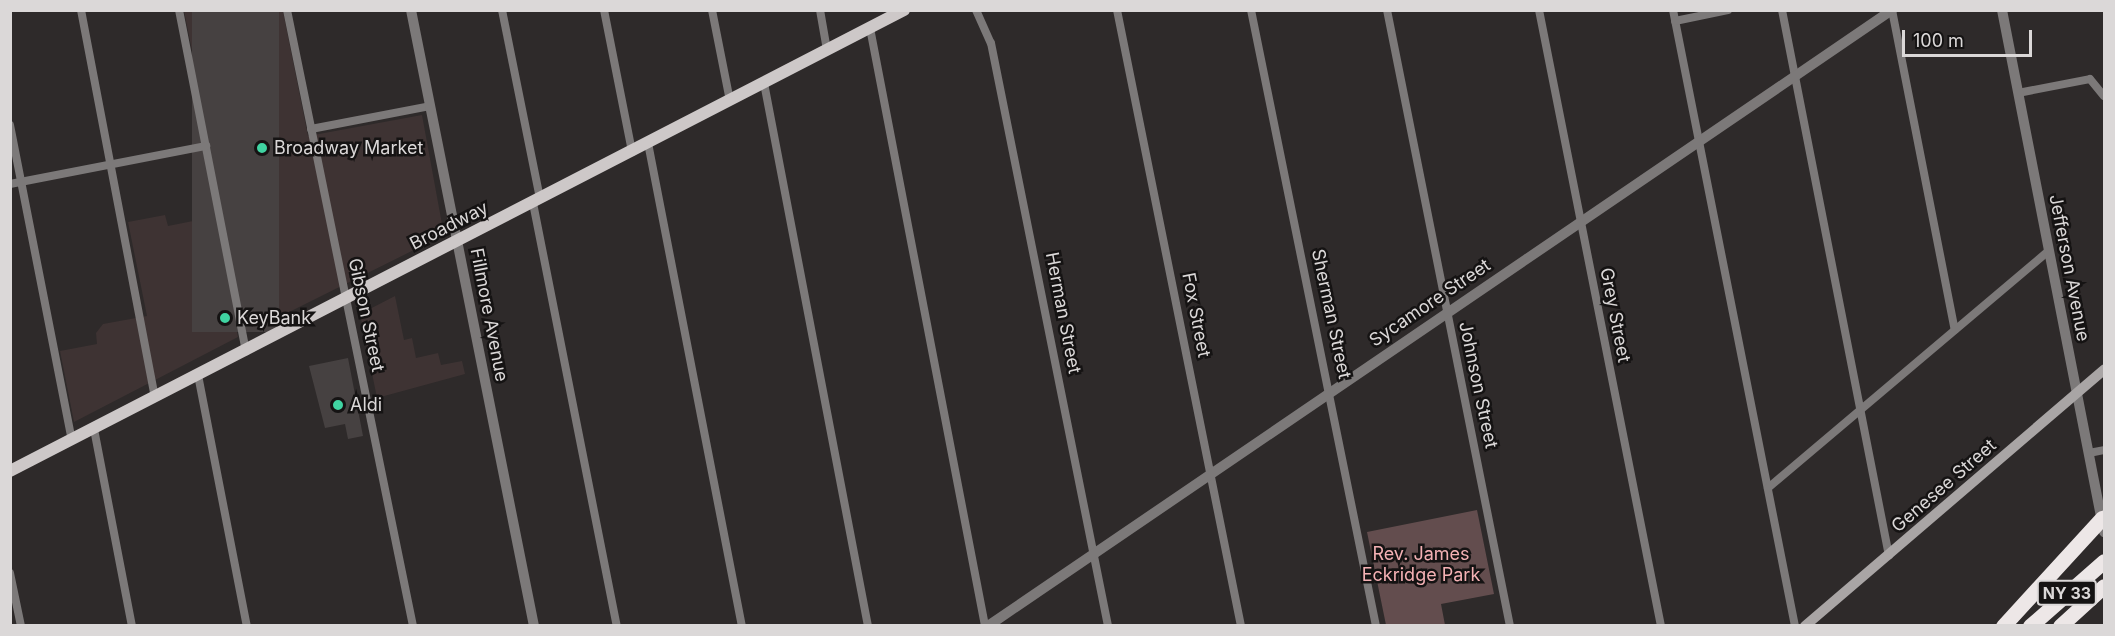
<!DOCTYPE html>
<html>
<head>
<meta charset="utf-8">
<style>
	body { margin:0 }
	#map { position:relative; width:2115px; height:636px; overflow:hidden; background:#2e2a2a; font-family:Inter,sans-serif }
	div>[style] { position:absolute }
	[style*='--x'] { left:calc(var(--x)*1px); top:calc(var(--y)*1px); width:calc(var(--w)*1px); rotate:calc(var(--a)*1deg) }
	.built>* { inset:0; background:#3e3333 }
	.green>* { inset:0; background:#634d4e }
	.building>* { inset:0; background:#464141; transform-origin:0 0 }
	.minor>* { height:8px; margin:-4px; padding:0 4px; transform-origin:4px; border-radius:4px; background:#7c7979 }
	.tertiary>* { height:10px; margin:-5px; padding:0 5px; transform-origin:5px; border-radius:5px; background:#7c7979 }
	.secondary>* { height:10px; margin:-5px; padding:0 5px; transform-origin:5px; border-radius:5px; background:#a9a5a5 }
	.primary>* { height:12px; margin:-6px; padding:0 6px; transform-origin:6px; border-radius:6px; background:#cdc8c8 }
	.motorway>* { height:15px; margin:-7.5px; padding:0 7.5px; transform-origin:7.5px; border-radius:7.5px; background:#ede7e7 }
	.dots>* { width:16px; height:16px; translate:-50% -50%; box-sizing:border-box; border:3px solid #151313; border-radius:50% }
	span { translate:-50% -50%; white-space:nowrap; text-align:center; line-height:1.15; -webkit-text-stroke:5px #151313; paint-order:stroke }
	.shield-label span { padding:2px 4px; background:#151313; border:2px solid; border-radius:4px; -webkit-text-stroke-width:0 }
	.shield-label { font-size:16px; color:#dbd8d8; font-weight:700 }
	.poi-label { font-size:18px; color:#dbd8d8 }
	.left { translate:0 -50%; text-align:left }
	.street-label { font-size:18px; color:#dbd8d8 }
	.park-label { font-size:18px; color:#f4b1b4 }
	.frame { position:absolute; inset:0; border:12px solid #dbd8d8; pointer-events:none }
	.scale { position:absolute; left:1902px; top:30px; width:130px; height:27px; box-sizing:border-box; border:3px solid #dbd8d8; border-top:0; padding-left:8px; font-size:18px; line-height:21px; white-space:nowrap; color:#dbd8d8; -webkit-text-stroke:4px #151313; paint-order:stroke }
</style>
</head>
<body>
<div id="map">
	<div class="built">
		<div style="clip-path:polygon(184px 11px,283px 11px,308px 136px,422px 115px,444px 235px,249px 332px)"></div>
		<div style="clip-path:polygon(165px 215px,168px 226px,213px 217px,238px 337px,74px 422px,60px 351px,97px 344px,96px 333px,103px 324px,147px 316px,128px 222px)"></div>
		<div style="clip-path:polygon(395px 296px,404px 340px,412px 338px,416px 358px,438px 353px,441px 365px,462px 361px,465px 374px,377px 398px,360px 314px)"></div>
	</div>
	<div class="green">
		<div style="clip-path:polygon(1477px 510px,1494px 594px,1441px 604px,1445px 625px,1386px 625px,1367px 532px)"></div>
	</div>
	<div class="building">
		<div style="left:192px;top:10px;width:87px;height:322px"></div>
		<div style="clip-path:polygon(348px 358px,363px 436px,348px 439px,345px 424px,325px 428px,309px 366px)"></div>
	</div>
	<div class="minor">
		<div style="--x:81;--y:10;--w:394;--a:79.2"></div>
		<div style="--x:179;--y:10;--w:348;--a:78.9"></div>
		<div style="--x:287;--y:10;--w:629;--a:78.44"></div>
		<div style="--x:502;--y:10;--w:193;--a:78.6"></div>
		<div style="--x:604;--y:10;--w:145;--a:78.8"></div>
		<div style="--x:712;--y:10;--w:93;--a:78.8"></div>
		<div style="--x:820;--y:10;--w:41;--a:80.1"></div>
		<div style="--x:976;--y:10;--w:36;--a:66"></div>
		<div style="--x:991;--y:43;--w:595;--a:78.65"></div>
		<div style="--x:1117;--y:10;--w:628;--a:78.62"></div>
		<div style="--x:1251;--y:10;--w:629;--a:78.53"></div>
		<div style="--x:1387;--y:10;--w:628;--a:78.71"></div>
		<div style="--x:1539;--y:10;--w:628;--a:78.8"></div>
		<div style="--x:1673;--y:10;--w:628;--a:78.8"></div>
		<div style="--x:1782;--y:10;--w:556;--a:78.91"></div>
		<div style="--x:1892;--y:10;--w:326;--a:78.9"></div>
		<div style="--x:1675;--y:21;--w:54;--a:-11.7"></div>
		<div style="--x:870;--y:28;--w:609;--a:79.11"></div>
		<div style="--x:764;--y:83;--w:553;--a:79.16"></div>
		<div style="--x:2018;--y:93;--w:73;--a:-11"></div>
		<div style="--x:2090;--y:79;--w:22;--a:51"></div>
		<div style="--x:10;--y:125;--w:321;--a:78.9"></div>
		<div style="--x:311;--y:129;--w:121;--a:-10.9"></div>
		<div style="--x:648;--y:143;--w:492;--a:79"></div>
		<div style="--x:10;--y:184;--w:200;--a:-11"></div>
		<div style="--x:533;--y:203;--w:431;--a:78.8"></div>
		<div style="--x:198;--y:375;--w:256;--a:79"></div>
		<div style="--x:94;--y:429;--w:201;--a:79.1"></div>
		<div style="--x:2089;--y:453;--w:15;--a:-11"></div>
		<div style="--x:1768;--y:488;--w:367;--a:-40.2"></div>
		<div style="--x:10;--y:573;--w:54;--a:78.3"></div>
	</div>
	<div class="tertiary">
		<div style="--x:411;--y:10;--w:628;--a:78.71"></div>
		<div style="--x:2002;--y:10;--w:532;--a:78.94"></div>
		<div style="--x:988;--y:626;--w:1094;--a:-34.27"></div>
	</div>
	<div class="secondary">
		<div style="--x:1805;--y:626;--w:394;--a:-40.6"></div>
	</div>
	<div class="primary">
		<div style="--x:10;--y:471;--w:1006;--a:-27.28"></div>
	</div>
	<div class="motorway">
		<div style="--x:2003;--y:626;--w:147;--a:-47.5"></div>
		<div style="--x:2030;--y:626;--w:98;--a:-41.3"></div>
		<div style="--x:2060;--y:626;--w:59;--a:-42.3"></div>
	</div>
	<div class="dots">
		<div style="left:262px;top:148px;background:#40d4a2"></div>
		<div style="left:225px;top:318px;background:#40d4a2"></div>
		<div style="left:338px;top:405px;background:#40d4a2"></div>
	</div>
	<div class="shield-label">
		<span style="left:2067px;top:593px">NY 33</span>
	</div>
	<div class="poi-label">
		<span class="left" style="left:274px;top:148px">Broadway Market</span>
		<span class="left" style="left:237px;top:318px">KeyBank</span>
		<span class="left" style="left:350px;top:405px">Aldi</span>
	</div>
	<div class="street-label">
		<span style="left:449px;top:226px;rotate:-27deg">Broadway</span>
		<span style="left:2069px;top:268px;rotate:79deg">Jefferson Avenue</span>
		<span style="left:1430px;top:303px;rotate:-34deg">Sycamore Street</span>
		<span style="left:1063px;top:313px;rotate:79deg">Herman Street</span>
		<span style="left:1331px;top:314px;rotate:78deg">Sherman Street</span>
		<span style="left:366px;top:315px;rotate:78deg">Gibson Street</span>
		<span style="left:489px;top:315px;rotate:79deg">Fillmore Avenue</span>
		<span style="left:1196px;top:315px;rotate:79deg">Fox Street</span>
		<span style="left:1615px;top:315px;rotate:79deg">Grey Street</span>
		<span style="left:1478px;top:385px;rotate:78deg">Johnson Street</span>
		<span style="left:1944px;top:486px;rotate:-41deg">Genesee Street</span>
	</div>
	<div class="park-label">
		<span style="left:1421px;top:565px">Rev. James<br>Eckridge Park</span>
	</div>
	<div class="frame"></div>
	<div class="scale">100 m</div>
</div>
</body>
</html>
